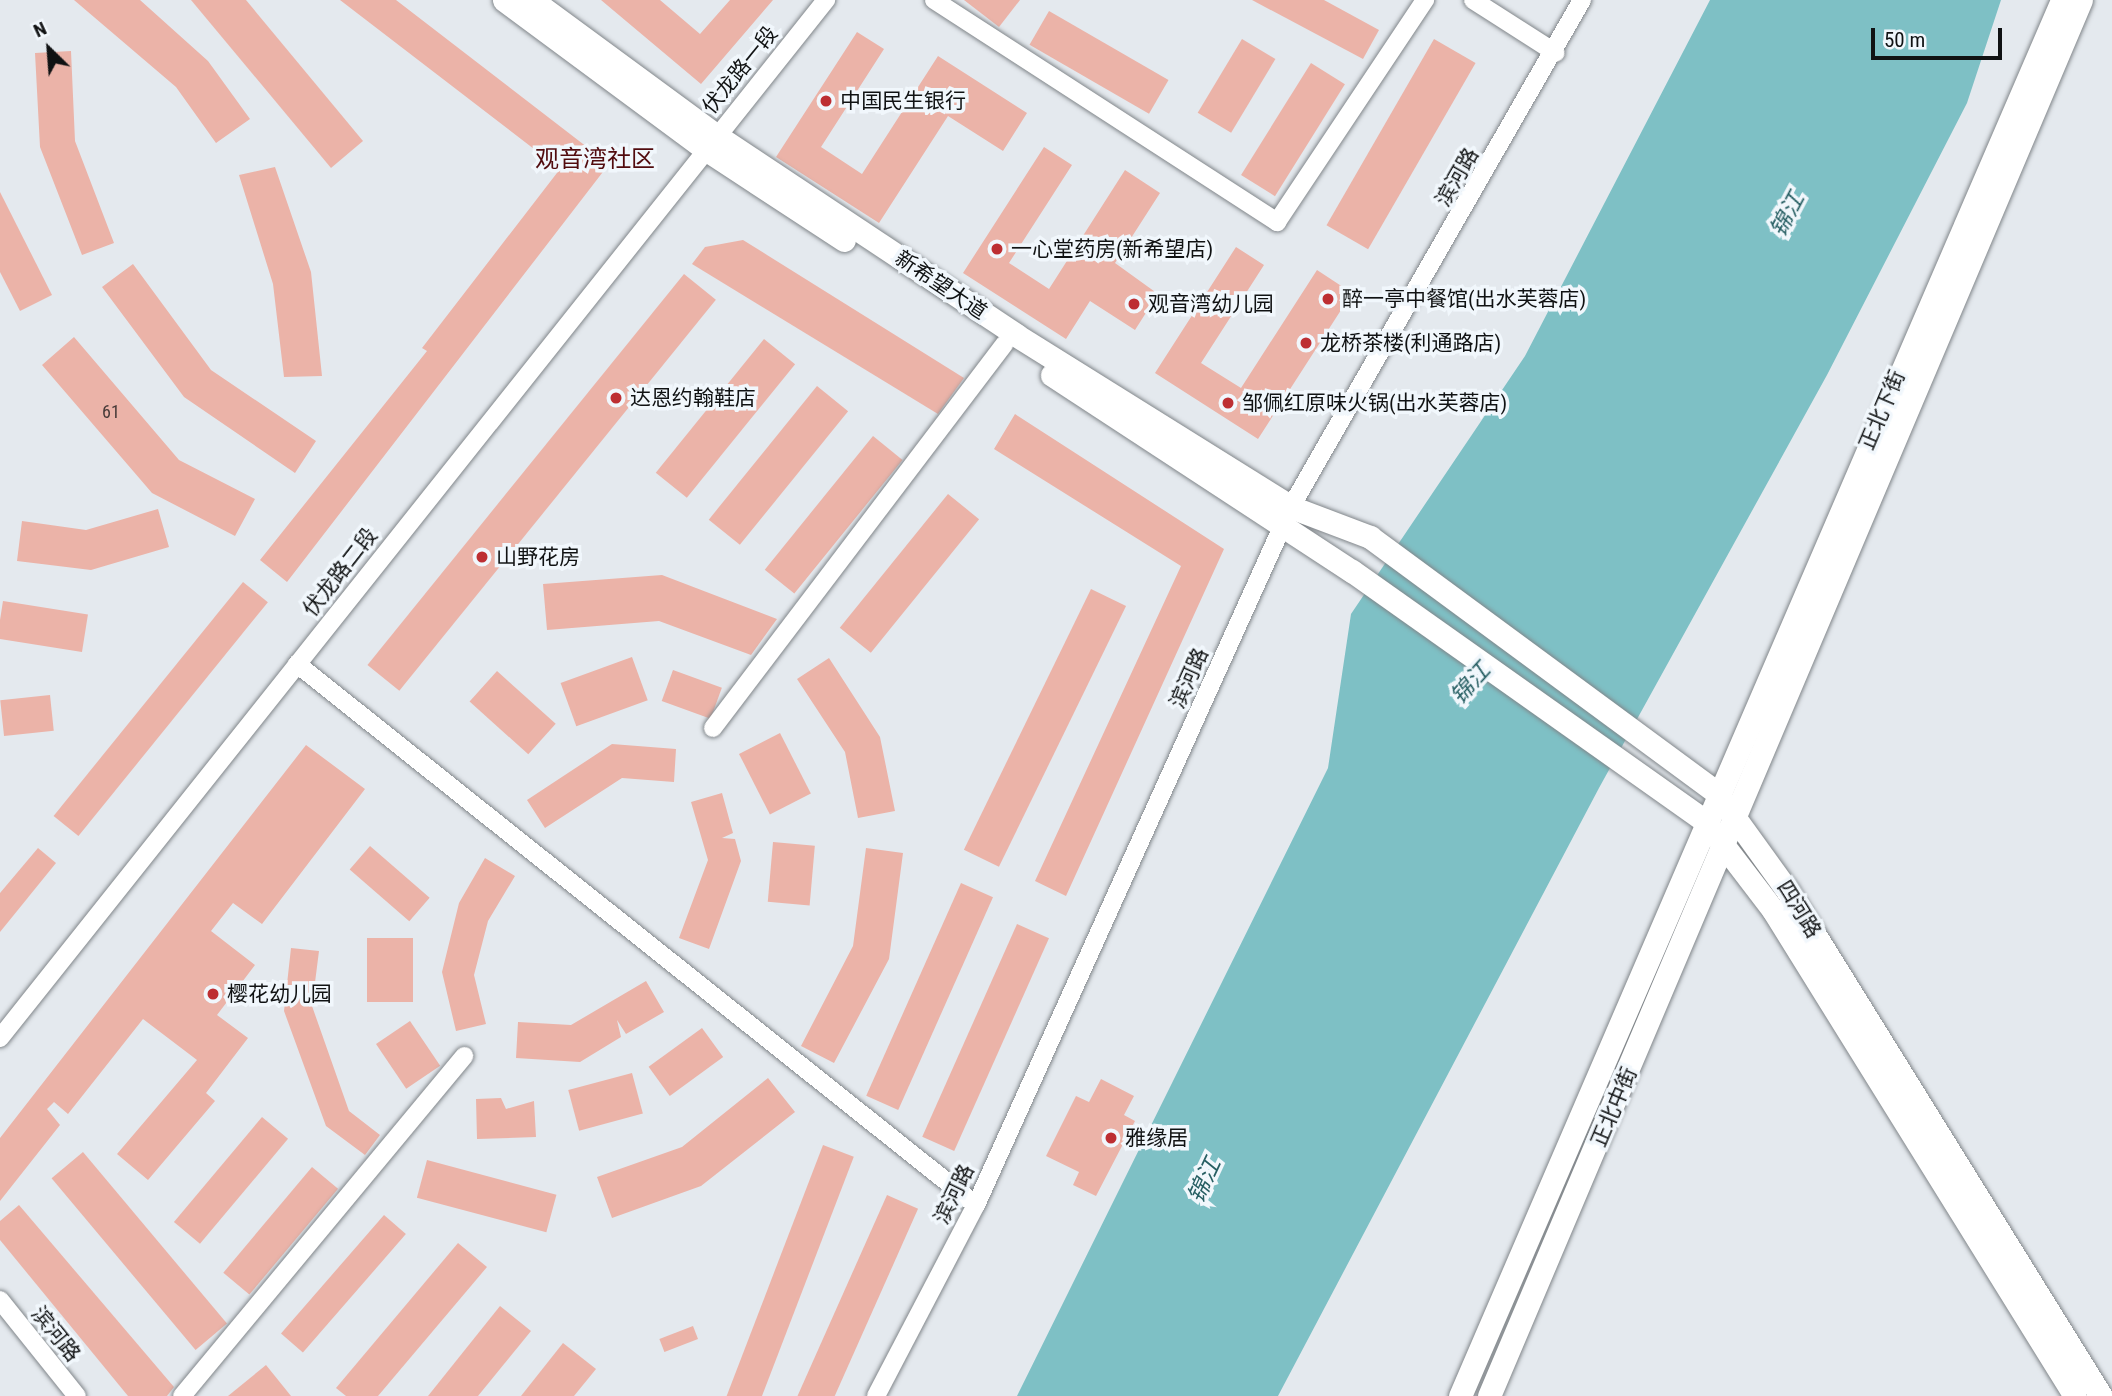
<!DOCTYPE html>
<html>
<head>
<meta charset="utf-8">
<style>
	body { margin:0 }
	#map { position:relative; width:2112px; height:1396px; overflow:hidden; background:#e4e9ee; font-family:"Roboto Condensed","Noto Sans SC",sans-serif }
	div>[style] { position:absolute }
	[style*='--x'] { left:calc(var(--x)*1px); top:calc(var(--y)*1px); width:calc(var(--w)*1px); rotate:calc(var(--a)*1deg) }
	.water>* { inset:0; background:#7ec0c5 }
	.building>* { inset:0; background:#ebb3a8; transform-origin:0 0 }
	.roads { filter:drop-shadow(0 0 2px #81868a) drop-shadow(0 0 2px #81868a) }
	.minor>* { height:18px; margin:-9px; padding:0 9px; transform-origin:9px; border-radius:9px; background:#fff }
	.tertiary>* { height:23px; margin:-11.5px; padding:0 11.5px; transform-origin:11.5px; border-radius:11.5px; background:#fff }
	.dots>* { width:19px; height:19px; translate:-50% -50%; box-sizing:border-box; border:4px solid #f1f7fc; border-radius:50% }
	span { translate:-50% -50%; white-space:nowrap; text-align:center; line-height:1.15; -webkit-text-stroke:7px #f1f7fc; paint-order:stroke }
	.number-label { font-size:18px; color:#473a38 }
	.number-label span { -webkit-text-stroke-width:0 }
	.street-label { font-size:21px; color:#101213 }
	.poi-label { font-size:21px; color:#101213 }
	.left { translate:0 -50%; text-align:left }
	.water-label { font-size:23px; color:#275f63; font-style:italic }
	.quarter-label { font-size:24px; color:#510b0e }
	.north { position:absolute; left:14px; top:14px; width:70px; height:70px; -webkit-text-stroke:5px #f1f7fc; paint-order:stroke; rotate:335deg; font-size:19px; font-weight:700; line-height:28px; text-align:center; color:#101213 }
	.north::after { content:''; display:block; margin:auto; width:24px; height:32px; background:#101213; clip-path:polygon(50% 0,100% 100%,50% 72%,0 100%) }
	.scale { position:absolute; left:1871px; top:28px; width:131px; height:32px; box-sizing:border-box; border:4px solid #101213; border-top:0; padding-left:9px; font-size:21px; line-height:24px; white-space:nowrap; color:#101213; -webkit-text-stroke:5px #f1f7fc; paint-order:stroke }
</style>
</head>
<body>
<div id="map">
	<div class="water">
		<div style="clip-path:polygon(1710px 0,2001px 0,1967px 103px,1827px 375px,1599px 788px,1278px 1396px,1017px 1396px,1328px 768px,1351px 614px,1525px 356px)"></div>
	</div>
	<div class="building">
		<div style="clip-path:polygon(74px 0,140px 0,208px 61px,250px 119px,216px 143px,176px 87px)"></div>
		<div style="clip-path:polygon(191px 0,246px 0,363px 141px,331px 168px)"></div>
		<div style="clip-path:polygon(340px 0,396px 0,609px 164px,287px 582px,260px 560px,427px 351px,422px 348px,560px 169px)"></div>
		<div style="clip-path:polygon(601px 0,660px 0,700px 34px,730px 0,773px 0,701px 84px)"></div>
		<div style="clip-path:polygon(964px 0,1020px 0,999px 27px)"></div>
		<div style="clip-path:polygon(1252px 0,1324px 0,1379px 30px,1363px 59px)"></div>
		<div style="left:1049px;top:11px;width:138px;height:39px;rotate:30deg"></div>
		<div style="clip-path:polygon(857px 32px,884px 49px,821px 147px,862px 174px,938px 56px,1027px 113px,1003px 151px,948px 116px,879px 223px,776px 157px)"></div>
		<div style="left:1242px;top:39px;width:39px;height:86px;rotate:31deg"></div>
		<div style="left:1434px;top:39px;width:48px;height:215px;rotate:30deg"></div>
		<div style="clip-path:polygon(71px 51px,75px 141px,114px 243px,82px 255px,40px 147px,35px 53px)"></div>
		<div style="left:1311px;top:63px;width:40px;height:132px;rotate:32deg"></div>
		<div style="clip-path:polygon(1044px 147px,1072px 165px,1009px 263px,1049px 289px,1125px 170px,1160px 193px,1115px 263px,1158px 294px,1135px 330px,1090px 301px,1066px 339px,963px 273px)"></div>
		<div style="clip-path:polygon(275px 167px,311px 272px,322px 376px,284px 377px,273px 284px,239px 175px)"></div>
		<div style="clip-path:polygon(0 192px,52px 295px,20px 311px,0 272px)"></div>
		<div style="clip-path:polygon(743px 240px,964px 378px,938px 414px,692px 264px,705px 247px)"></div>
		<div style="clip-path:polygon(1236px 247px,1264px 265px,1201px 363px,1241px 388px,1317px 270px,1352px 293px,1258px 439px,1155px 373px)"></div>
		<div style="clip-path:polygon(133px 264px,211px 370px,316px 441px,295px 473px,184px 397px,102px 287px)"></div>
		<div style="left:684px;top:274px;width:41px;height:503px;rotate:39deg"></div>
		<div style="clip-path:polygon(74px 337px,179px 460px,255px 499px,235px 536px,152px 493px,42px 365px)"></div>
		<div style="left:764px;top:339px;width:40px;height:172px;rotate:39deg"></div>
		<div style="left:817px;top:386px;width:40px;height:172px;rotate:39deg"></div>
		<div style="clip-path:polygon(1015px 414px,1224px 549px,1066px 896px,1035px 881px,1181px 566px,994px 449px)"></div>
		<div style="left:873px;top:436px;width:38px;height:172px;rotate:39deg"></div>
		<div style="left:948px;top:494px;width:40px;height:172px;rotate:39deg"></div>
		<div style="clip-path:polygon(158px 509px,169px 547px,91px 570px,17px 561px,22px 521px,86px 530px)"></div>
		<div style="clip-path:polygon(662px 575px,777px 619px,751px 655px,659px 621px,547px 630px,543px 584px)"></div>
		<div style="left:243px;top:582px;width:32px;height:301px;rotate:39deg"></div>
		<div style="left:1091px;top:589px;width:39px;height:290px;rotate:26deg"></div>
		<div style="left:3px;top:601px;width:86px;height:38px;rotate:9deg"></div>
		<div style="left:632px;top:657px;width:46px;height:76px;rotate:70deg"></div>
		<div style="clip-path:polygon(829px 658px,880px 737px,895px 811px,858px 818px,845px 752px,797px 679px)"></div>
		<div style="left:673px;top:670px;width:52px;height:33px;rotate:20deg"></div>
		<div style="left:497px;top:671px;width:79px;height:41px;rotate:42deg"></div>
		<div style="left:50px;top:695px;width:36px;height:50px;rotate:84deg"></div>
		<div style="left:780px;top:733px;width:68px;height:46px;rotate:63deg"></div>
		<div style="clip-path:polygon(612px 744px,676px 749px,674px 782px,622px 778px,545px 828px,527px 800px)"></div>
		<div style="clip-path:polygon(306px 745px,365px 789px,262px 924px,233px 903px,211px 931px,255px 965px,217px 1015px,248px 1038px,206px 1093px,215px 1101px,148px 1180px,117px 1154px,197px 1060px,143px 1019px,68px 1114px,54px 1102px,47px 1109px,60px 1125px,0 1201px,0 1138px)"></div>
		<div style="clip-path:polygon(722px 793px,733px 833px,722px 838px,735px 839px,741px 861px,709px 949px,679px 938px,708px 860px,691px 802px)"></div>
		<div style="left:773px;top:842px;width:42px;height:60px;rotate:5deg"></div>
		<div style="left:370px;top:846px;width:79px;height:31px;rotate:41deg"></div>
		<div style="clip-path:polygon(38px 848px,56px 863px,0 932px,0 893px)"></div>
		<div style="clip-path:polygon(866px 848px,903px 853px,889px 959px,834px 1063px,801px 1046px,853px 946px)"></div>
		<div style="clip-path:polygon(485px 858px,515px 876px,488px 921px,474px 975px,486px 1024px,456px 1031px,442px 972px,459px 903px)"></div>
		<div style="left:961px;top:883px;width:35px;height:233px;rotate:24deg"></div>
		<div style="left:1017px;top:924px;width:35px;height:233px;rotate:24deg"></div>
		<div style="left:367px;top:938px;width:46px;height:64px"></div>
		<div style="clip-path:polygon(291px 948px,319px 951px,312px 1006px,349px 1111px,380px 1135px,365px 1155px,326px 1126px,284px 1011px)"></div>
		<div style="clip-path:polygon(646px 981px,664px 1012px,626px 1034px,617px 1020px,621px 1037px,580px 1062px,516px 1058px,518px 1022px,571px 1025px)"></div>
		<div style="left:410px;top:1021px;width:54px;height:41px;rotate:56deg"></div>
		<div style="left:702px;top:1028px;width:36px;height:66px;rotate:54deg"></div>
		<div style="left:632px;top:1073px;width:42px;height:66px;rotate:75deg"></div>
		<div style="clip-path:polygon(768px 1078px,795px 1112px,701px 1186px,612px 1218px,597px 1177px,682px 1147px)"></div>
		<div style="clip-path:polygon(1101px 1079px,1134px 1096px,1124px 1115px,1135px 1121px,1096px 1196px,1073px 1185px,1079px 1172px,1046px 1156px,1076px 1096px,1089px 1102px)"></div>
		<div style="clip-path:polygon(501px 1098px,506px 1109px,534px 1101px,536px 1137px,477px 1139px,476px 1099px)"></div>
		<div style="left:262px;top:1117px;width:34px;height:137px;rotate:40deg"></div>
		<div style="left:823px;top:1145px;width:33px;height:272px;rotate:21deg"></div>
		<div style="left:83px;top:1152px;width:224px;height:41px;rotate:50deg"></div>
		<div style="left:427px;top:1160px;width:134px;height:39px;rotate:15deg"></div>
		<div style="left:312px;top:1167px;width:34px;height:138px;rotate:40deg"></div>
		<div style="left:887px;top:1195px;width:34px;height:224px;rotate:24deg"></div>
		<div style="clip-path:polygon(19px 1205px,174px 1387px,167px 1396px,128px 1396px,0 1240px,0 1221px)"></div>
		<div style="left:384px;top:1215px;width:29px;height:157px;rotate:41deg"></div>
		<div style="clip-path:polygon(458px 1243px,487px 1267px,378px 1396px,346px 1396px,336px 1388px)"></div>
		<div style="clip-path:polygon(500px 1306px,531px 1331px,478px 1396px,428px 1396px)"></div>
		<div style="left:693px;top:1326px;width:14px;height:36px;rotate:69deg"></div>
		<div style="clip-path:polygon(563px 1343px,596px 1369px,574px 1396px,521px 1396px)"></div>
		<div style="clip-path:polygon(266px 1365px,291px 1396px,228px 1396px)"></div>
	</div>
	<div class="roads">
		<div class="minor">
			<div style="--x:934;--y:0;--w:409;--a:32.9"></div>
			<div style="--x:1277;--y:222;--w:267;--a:-56.3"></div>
			<div style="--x:1473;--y:0;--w:98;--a:32.6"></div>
			<div style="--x:297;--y:664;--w:868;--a:38.55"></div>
			<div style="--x:713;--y:728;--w:482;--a:-52.8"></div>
			<div style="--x:0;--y:1038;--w:1327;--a:-51.49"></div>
			<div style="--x:0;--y:1300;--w:123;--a:51.3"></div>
			<div style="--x:182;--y:1396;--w:442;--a:-50.3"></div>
			<div style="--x:876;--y:1396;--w:216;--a:-62.4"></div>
			<div style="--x:976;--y:1205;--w:766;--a:-65.71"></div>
			<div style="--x:1291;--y:507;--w:585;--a:-60.15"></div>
		</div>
		<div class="tertiary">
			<div style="--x:504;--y:0;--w:250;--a:36.5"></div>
			<div style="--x:705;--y:149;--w:166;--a:33.2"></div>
			<div style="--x:532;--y:0;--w:230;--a:36.3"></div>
			<div style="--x:717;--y:136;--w:359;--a:33.6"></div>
			<div style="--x:1016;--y:335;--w:324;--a:32"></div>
			<div style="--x:1291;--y:507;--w:85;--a:20.8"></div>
			<div style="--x:1370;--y:537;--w:431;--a:36.4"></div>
			<div style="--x:1717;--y:793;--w:120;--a:54.2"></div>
			<div style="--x:1787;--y:890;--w:596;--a:58.18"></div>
			<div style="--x:1052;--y:375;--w:358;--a:33.2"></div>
			<div style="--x:1352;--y:571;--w:433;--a:35.3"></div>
			<div style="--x:1705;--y:821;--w:112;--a:52.6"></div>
			<div style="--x:1773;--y:910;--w:572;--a:58.14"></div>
			<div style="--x:1460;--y:1396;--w:1520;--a:-66.67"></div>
			<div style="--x:1489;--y:1396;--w:1516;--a:-67.02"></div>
		</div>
	</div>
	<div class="dots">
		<div style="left:826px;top:101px;background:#bd2e32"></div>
		<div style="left:997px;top:249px;background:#bd2e32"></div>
		<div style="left:1328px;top:299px;background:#bd2e32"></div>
		<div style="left:1134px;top:304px;background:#bd2e32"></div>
		<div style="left:1306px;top:343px;background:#bd2e32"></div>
		<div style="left:616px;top:398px;background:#bd2e32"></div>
		<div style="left:1228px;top:403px;background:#bd2e32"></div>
		<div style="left:482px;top:557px;background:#bd2e32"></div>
		<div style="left:213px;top:994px;background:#bd2e32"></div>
		<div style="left:1111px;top:1138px;background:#bd2e32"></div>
	</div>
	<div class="number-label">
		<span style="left:111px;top:412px">61</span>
	</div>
	<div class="street-label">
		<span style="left:740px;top:70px;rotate:-51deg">伏龙路一段</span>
		<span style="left:1457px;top:177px;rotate:-60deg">滨河路</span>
		<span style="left:941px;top:285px;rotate:34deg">新希望大道</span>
		<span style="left:1882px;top:410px;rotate:-67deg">正北下街</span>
		<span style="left:340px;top:572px;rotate:-52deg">伏龙路二段</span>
		<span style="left:1189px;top:678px;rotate:-66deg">滨河路</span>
		<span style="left:1799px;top:909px;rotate:58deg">四河路</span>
		<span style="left:1614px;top:1107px;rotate:-67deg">正北中街</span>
		<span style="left:954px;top:1194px;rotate:-64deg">滨河路</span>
		<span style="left:56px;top:1334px;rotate:51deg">滨河路</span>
	</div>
	<div class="poi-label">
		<span class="left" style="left:840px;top:101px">中国民生银行</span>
		<span class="left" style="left:1011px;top:249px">一心堂药房(新希望店)</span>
		<span class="left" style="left:1342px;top:299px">醉一亭中餐馆(出水芙蓉店)</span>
		<span class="left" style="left:1148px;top:304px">观音湾幼儿园</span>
		<span class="left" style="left:1320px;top:343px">龙桥茶楼(利通路店)</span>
		<span class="left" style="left:630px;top:398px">达恩约翰鞋店</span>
		<span class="left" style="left:1242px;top:403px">邹佩红原味火锅(出水芙蓉店)</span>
		<span class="left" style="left:496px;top:557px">山野花房</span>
		<span class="left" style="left:227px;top:994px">樱花幼儿园</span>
		<span class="left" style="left:1125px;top:1138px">雅缘居</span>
	</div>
	<div class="water-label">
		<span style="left:1788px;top:215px;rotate:-62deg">锦江</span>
		<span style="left:1471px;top:684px;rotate:-48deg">锦江</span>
		<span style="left:1205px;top:1181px;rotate:-65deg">锦江</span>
	</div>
	<div class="quarter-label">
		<span style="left:595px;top:160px">观音湾社区</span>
	</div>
	<div class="north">N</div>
	<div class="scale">50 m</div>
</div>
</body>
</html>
